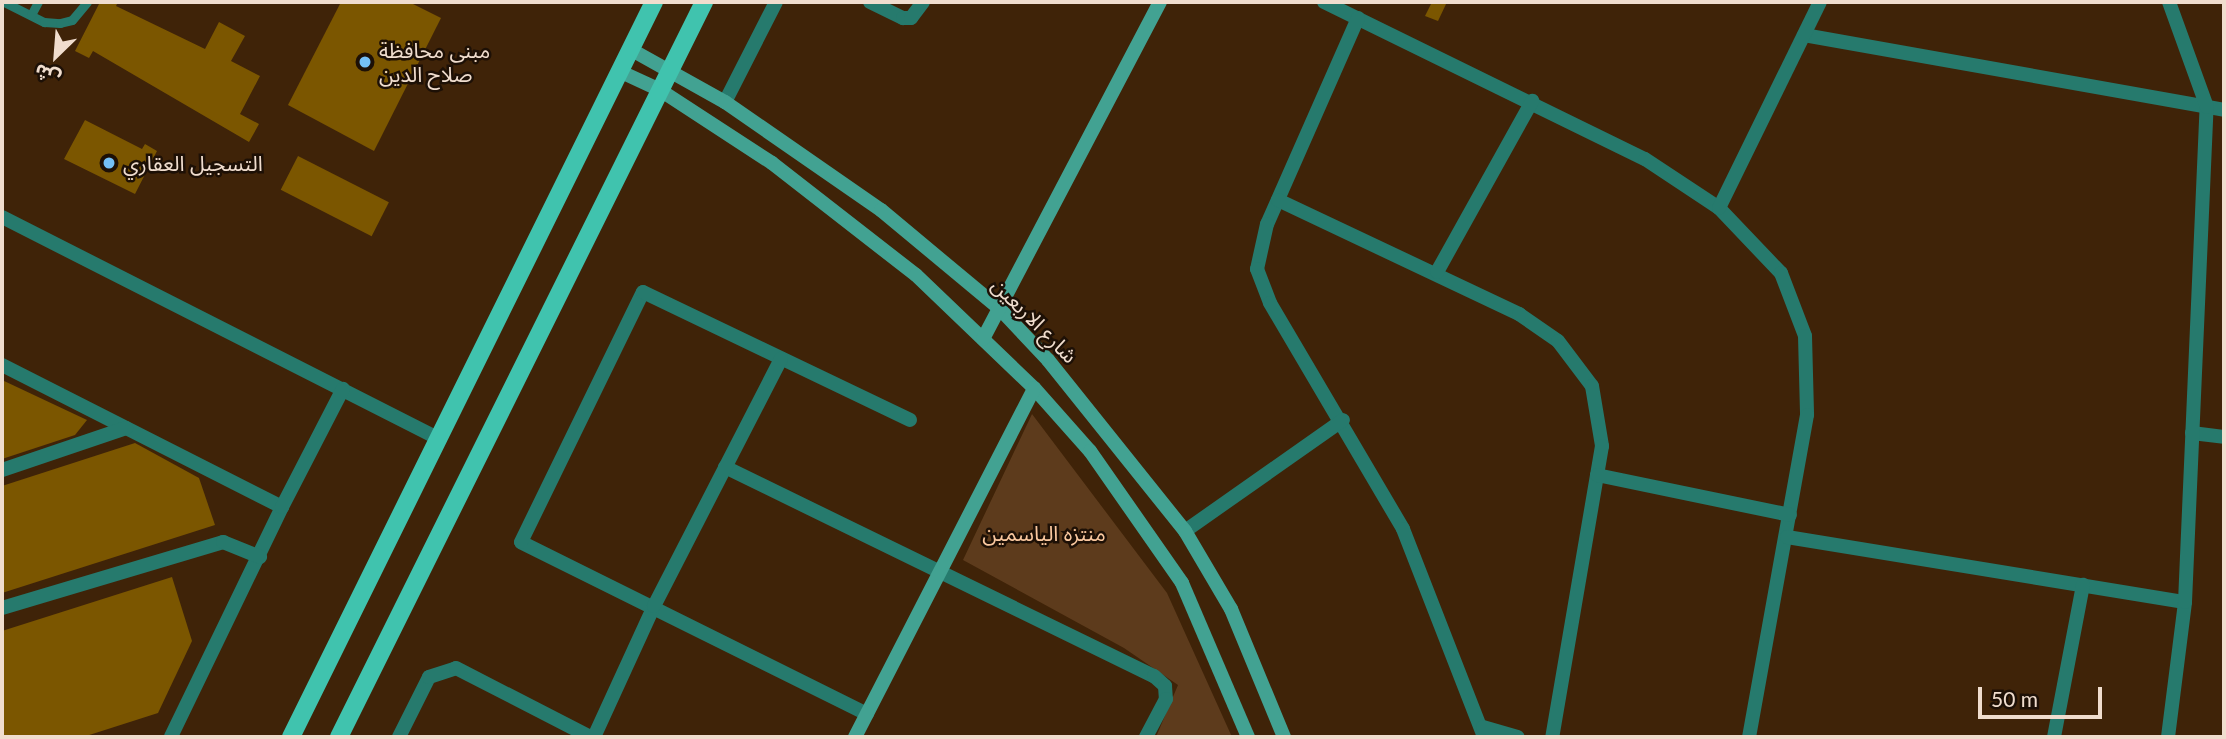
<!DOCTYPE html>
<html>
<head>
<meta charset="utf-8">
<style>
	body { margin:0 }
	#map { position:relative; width:2226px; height:739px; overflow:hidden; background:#3f2308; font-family:Lato,"Noto Sans Arabic",sans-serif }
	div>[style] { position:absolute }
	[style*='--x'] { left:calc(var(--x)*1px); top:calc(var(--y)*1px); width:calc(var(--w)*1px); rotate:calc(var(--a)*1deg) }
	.green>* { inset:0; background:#5d3b1c }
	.building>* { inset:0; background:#7b5600; transform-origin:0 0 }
	.lane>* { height:9px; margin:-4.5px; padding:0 4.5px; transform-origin:4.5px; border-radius:4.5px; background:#267a6d }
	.street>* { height:14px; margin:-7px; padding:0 7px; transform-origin:7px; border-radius:7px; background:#267a6d }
	.secondary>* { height:14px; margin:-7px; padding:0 7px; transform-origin:7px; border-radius:7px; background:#42a292 }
	.primary>* { height:18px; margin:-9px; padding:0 9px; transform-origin:9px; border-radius:9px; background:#40c3ae }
	.dots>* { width:19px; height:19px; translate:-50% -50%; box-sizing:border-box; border:4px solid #1d1006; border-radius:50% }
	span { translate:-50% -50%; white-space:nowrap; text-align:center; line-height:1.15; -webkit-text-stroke:5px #1d1006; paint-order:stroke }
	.poi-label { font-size:21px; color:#f0ddce }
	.left { translate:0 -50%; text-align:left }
	.street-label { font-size:21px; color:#f0ddce }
	.park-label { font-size:21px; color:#fac89f }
	.frame { position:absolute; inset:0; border:4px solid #f0ddce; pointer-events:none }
	.north { position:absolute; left:21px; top:21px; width:70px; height:70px; -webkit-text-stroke:5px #1d1006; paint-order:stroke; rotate:205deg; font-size:19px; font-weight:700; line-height:28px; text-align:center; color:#f0ddce }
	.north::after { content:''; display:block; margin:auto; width:24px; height:32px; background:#f0ddce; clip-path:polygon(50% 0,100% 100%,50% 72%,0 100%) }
	.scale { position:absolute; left:1978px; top:687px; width:124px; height:32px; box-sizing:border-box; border:4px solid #f0ddce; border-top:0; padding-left:9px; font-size:21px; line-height:24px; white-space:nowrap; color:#f0ddce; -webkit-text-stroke:5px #1d1006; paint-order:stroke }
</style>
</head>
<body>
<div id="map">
	<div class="green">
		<div style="clip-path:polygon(1032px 414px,1167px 593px,1232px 737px,1156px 737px,1178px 685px,1124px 648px,963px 560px)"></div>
	</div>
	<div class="building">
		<div style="clip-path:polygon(100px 2px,118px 2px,116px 6px,205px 49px,219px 22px,245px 36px,231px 61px,260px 76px,240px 114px,259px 124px,249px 142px,93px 51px,89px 58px,75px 51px)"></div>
		<div style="clip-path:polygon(341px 2px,409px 2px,441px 18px,374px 151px,288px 105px)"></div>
		<div style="clip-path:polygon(1432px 2px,1447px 2px,1438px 21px,1425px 16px)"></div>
		<div style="clip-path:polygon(85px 120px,142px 149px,145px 144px,157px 151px,135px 194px,64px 159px)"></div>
		<div style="left:298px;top:156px;width:102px;height:38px;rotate:27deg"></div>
		<div style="clip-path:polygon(2px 380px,87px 420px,75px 435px,2px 459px)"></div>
		<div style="clip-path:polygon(135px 443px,199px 478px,215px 525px,2px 593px,2px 486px)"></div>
		<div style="clip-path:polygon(172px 577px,192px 641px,158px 713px,83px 737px,2px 737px,2px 631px)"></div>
	</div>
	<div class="lane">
		<div style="--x:4;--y:2;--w:45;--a:26.6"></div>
		<div style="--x:44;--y:22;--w:16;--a:4"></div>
		<div style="--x:60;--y:23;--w:12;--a:-14"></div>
		<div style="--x:72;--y:20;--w:23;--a:-50"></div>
		<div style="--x:31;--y:15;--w:15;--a:-62"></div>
	</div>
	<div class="street">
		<div style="--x:870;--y:2;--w:37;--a:26"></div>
		<div style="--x:903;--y:18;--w:8;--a:0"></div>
		<div style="--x:911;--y:18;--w:20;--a:-53"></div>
		<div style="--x:1324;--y:2;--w:357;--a:26.1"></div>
		<div style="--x:1645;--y:159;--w:89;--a:33.5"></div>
		<div style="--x:1719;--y:208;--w:90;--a:46.4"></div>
		<div style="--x:1781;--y:273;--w:67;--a:69.1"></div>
		<div style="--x:1805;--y:336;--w:79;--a:88.5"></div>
		<div style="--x:1807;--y:415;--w:327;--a:100.2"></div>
		<div style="--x:1358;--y:18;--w:225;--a:113.8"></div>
		<div style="--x:1267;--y:224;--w:46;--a:102.5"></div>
		<div style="--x:1257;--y:269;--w:36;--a:69"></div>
		<div style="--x:1270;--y:303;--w:262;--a:59.5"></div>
		<div style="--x:1403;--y:529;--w:223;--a:68.7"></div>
		<div style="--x:1804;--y:35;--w:427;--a:10.1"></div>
		<div style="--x:725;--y:102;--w:112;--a:-63"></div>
		<div style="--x:1278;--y:200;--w:267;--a:25.3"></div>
		<div style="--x:1519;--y:314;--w:47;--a:34.7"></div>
		<div style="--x:1558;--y:341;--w:56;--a:52.9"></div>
		<div style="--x:1592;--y:386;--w:61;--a:80.5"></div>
		<div style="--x:1602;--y:446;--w:295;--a:99.7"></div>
		<div style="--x:1719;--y:208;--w:229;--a:-63.9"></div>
		<div style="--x:2;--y:217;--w:491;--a:26.9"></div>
		<div style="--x:1437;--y:272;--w:196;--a:-60.9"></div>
		<div style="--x:2;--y:365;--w:314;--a:26.9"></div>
		<div style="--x:282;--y:507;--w:255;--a:115.8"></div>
		<div style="--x:2192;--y:433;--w:32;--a:7"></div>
		<div style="--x:725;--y:467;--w:477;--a:26"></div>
		<div style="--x:1154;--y:676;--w:15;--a:42"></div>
		<div style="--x:1165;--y:686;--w:13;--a:86"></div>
		<div style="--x:1166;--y:699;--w:43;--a:117.8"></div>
		<div style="--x:2;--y:470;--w:131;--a:-18.7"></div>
		<div style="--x:1597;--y:475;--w:197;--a:11.7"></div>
		<div style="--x:282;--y:507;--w:133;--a:-62.7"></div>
		<div style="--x:1185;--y:531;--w:193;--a:-35.1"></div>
		<div style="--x:1787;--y:537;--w:403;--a:9.3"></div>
		<div style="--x:2;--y:608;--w:231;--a:-16.6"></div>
		<div style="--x:223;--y:542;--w:40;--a:22"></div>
		<div style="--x:867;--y:714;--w:386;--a:-153.6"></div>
		<div style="--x:521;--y:542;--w:278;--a:-64"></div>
		<div style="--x:643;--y:292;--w:296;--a:25.6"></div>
		<div style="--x:1483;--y:727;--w:36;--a:16"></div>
		<div style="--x:399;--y:737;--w:67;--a:-63.4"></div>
		<div style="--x:429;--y:677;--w:28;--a:-18"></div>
		<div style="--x:456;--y:668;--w:151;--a:27.2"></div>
		<div style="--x:594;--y:737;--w:144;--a:-65.4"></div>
		<div style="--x:654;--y:606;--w:278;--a:-62.8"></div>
		<div style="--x:2054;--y:737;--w:155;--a:-79.2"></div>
		<div style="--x:2168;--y:737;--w:136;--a:-82.8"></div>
		<div style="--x:2185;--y:602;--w:495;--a:-87.5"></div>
		<div style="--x:2207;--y:107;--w:112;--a:-109.9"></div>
	</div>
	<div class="secondary">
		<div style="--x:630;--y:49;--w:109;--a:29.2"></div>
		<div style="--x:725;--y:102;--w:190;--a:34.7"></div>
		<div style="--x:881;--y:210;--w:155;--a:39.8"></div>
		<div style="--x:1000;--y:309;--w:70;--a:46.7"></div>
		<div style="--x:1048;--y:360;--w:219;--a:51.3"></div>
		<div style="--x:1185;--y:531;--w:91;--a:59.5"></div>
		<div style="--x:1231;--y:609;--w:139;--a:67.5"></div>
		<div style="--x:619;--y:71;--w:45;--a:24.9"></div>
		<div style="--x:660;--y:90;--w:134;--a:33.1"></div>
		<div style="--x:772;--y:163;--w:182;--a:37.9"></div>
		<div style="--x:916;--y:275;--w:163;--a:43.8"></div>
		<div style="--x:1034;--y:388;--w:84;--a:48.4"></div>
		<div style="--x:1090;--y:451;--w:161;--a:55.1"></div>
		<div style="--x:1182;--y:583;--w:168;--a:66.8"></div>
		<div style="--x:983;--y:339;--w:381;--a:-62.3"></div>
		<div style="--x:855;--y:737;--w:392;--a:-62.8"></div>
	</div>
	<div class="primary">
		<div style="--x:291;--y:737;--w:820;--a:-63.72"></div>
		<div style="--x:339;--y:737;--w:821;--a:-63.59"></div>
	</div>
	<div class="dots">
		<div style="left:365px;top:62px;background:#74c0f6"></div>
		<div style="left:109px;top:163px;background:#74c0f6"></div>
	</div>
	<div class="poi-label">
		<span class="left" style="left:379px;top:62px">مبنى محافظة<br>صلاح الدين</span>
		<span class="left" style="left:123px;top:163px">التسجيل العقاري</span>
	</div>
	<div class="street-label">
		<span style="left:1035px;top:320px;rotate:45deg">شارع الاربعين</span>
	</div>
	<div class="park-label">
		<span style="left:1044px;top:533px">منتزه الياسمين</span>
	</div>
	<div class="frame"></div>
	<div class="north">ش</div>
	<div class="scale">50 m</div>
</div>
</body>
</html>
